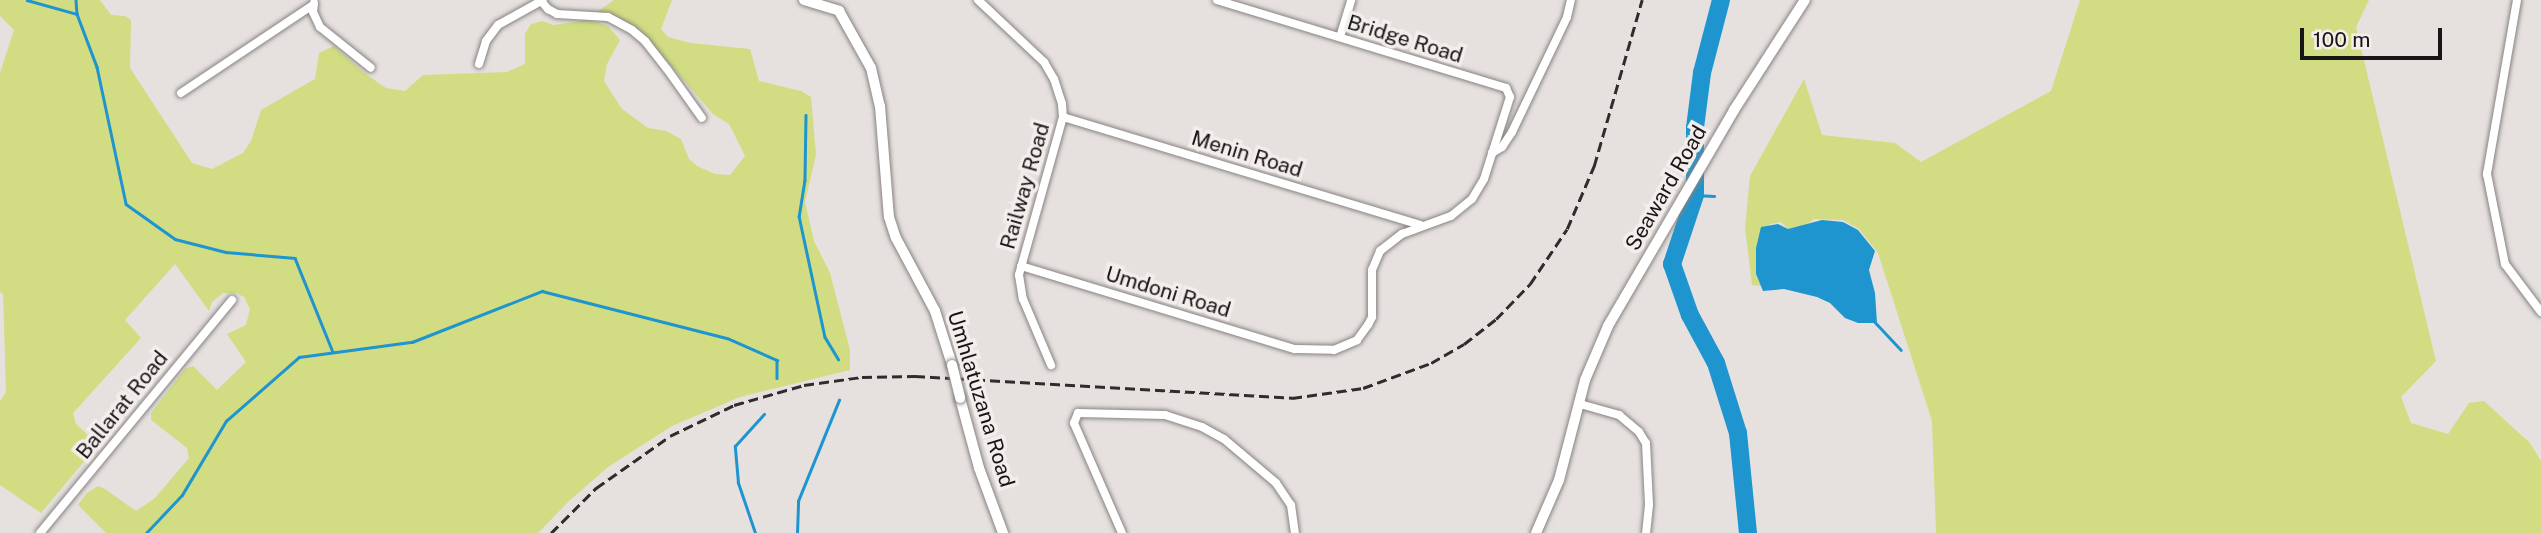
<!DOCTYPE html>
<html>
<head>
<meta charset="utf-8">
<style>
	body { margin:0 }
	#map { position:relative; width:2541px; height:533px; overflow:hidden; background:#e6e1df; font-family:"Public Sans",sans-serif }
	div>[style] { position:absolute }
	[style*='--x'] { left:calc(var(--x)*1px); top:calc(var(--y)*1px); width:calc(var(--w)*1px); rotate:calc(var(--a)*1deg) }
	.green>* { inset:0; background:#d2dc82 }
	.water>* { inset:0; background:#1e95cf }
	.stream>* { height:2.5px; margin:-1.25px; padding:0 1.25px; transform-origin:1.25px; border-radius:1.25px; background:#1e95cf }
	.river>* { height:18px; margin:-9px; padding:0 9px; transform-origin:9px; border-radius:9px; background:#1e95cf }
	.roads { filter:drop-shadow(0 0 2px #878381) drop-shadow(0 0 2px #878381) }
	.minor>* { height:8px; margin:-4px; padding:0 4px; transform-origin:4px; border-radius:4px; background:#fff }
	.tertiary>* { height:10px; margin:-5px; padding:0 5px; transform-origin:5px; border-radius:5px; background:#fff }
	.rail>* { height:2.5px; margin-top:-1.25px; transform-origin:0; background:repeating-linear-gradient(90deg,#2e2d2c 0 10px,transparent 0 15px) }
	.bridges { filter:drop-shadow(0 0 2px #878381) drop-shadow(0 0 2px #878381) }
	.tertiary-bridge>* { height:10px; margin:-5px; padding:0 5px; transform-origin:5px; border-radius:5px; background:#fff }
	span { translate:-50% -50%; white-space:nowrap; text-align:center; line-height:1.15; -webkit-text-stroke:7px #f3eeec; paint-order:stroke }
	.street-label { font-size:21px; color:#171615 }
	.scale { position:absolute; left:2300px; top:28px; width:142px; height:32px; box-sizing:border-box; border:4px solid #171615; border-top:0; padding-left:9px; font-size:21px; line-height:24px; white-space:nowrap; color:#171615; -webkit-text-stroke:5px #f3eeec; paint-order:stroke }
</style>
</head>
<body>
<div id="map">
	<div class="green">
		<div style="clip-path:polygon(0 0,100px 0,111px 15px,125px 16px,131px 20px,130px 68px,192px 163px,212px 169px,243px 153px,251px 141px,261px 110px,315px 79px,319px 53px,334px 46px,363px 72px,386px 88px,405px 91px,423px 75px,507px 72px,525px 64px,525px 34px,531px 24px,542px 21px,554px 25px,586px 20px,596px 22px,608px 26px,620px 40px,607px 64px,604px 81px,622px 109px,648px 128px,666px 131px,681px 139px,689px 159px,697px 166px,715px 174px,730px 175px,745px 156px,729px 124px,714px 115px,641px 31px,609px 13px,597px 12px,614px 0,672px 0,661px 29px,668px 37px,690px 43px,750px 49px,759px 81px,801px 91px,811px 97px,816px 155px,805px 202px,814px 241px,830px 273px,850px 350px,850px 370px,740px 397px,672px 426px,608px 467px,569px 501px,538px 533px,106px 533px,78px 505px,87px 493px,98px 486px,105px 489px,136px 511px,155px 498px,189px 458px,187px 448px,151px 420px,151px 413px,185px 369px,193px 366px,217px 390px,246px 362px,227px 334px,246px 325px,250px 309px,244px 297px,237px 293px,223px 293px,212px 302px,209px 311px,175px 264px,125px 320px,141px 338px,73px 413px,76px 424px,94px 441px,92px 452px,41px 513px,0 485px,0 401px,6px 392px,3px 294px,0 292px,0 73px,14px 30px,0 16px)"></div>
		<div style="clip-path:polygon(2080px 0,2369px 0,2356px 27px,2436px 361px,2401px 397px,2411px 423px,2448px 434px,2469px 403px,2484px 401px,2530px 443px,2541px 461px,2541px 533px,1936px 533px,1932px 421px,1878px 253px,1859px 229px,1843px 220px,1814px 219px,1800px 229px,1789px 230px,1781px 222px,1770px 224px,1762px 231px,1756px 274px,1761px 286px,1752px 285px,1745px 228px,1750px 176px,1804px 79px,1822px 135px,1895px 143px,1921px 162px,2051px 91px)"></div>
	</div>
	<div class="water">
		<div style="clip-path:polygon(1822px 220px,1843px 222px,1858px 230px,1875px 251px,1869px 270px,1875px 293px,1877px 323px,1858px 323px,1845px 318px,1830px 303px,1817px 297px,1784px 289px,1763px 291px,1756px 274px,1756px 248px,1761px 227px,1778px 224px,1788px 229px)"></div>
	</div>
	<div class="stream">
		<div style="--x:27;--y:0;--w:52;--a:15.6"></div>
		<div style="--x:77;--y:14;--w:57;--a:69.3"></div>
		<div style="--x:97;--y:67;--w:140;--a:78"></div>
		<div style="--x:126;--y:204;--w:60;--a:35.5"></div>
		<div style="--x:175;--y:239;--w:53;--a:14.3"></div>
		<div style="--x:226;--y:252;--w:69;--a:5"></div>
		<div style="--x:295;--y:258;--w:101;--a:68"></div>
		<div style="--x:76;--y:0;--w:14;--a:86"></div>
		<div style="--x:806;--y:115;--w:65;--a:90.9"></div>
		<div style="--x:805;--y:180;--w:36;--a:99"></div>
		<div style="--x:799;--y:216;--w:124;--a:77.9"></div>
		<div style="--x:825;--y:337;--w:26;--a:59"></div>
		<div style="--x:1695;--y:195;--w:19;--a:3"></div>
		<div style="--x:1875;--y:322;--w:38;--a:47"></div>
		<div style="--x:146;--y:533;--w:52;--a:-46.5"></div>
		<div style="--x:182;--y:495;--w:86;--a:-59.3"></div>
		<div style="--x:226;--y:421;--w:97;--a:-41.2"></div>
		<div style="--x:299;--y:357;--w:114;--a:-7.6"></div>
		<div style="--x:412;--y:342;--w:140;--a:-21.4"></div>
		<div style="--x:542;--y:291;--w:191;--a:14.3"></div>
		<div style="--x:727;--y:338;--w:55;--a:23.7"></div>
		<div style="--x:777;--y:360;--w:18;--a:90"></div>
		<div style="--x:755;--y:533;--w:53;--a:-108.8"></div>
		<div style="--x:738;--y:483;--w:37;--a:-95"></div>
		<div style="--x:735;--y:446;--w:43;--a:-47.8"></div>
		<div style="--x:797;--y:533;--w:32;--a:-88"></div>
		<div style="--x:798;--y:501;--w:109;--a:-67.9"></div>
	</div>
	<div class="river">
		<div style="--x:1721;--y:0;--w:75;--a:104.6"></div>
		<div style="--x:1702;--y:73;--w:55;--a:97.3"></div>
		<div style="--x:1695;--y:128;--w:67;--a:90"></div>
		<div style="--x:1695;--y:195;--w:73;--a:108.4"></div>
		<div style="--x:1672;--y:264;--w:54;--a:70.6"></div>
		<div style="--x:1690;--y:315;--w:55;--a:61.6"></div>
		<div style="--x:1716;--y:363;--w:73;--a:72.6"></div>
		<div style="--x:1738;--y:433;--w:100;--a:84.3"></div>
	</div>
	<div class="roads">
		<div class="minor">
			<div style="--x:978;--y:0;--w:91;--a:43.2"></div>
			<div style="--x:1044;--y:62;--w:20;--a:60"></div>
			<div style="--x:1054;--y:79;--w:26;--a:72"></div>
			<div style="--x:1062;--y:104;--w:13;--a:86"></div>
			<div style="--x:1063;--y:117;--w:164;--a:105.6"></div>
			<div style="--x:1019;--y:275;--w:24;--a:81"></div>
			<div style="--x:1023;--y:299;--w:72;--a:67"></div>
			<div style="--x:2517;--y:0;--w:177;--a:99.8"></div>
			<div style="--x:2487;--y:174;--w:92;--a:78.7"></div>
			<div style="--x:2505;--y:264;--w:60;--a:53.1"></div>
			<div style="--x:541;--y:1;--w:11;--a:49"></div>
			<div style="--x:548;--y:9;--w:10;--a:29"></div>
			<div style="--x:557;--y:14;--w:51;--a:3.4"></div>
			<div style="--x:608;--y:17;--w:27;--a:28"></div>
			<div style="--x:632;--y:30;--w:17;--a:40"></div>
			<div style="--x:645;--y:41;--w:36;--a:52"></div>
			<div style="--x:667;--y:69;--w:60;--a:54.5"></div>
			<div style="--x:314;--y:3;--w:9;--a:96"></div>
			<div style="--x:313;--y:12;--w:17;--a:65"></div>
			<div style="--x:320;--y:27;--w:65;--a:38.8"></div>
			<div style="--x:1340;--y:37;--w:39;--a:-73"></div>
			<div style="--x:479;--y:64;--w:24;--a:-73"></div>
			<div style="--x:486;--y:41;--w:20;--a:-53"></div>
			<div style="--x:498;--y:25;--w:51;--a:-29.1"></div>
			<div style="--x:181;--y:93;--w:159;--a:-33.7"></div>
			<div style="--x:1063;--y:117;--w:373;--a:16.8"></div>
			<div style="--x:1492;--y:153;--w:12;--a:-31"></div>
			<div style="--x:1502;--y:147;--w:18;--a:-56"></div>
			<div style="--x:1512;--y:132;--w:127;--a:-64.4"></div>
			<div style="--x:1567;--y:17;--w:17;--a:-77"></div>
			<div style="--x:1021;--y:266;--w:286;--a:16.9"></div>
			<div style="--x:1295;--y:349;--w:39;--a:1"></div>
			<div style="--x:1334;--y:350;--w:25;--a:-23"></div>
			<div style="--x:1357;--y:340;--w:19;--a:-54"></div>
			<div style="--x:1368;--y:325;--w:9;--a:-63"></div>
			<div style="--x:1372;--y:317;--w:47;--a:-90"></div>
			<div style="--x:1372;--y:270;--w:21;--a:-67"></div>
			<div style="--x:1380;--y:251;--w:28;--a:-38"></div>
			<div style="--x:1402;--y:234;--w:52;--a:-20.2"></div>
			<div style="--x:1451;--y:216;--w:27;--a:-39"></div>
			<div style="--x:1472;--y:199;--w:23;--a:-59"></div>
			<div style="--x:1484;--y:179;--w:86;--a:-72.4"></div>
			<div style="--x:1510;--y:97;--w:10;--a:-114"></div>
			<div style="--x:1506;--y:88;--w:302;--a:-163.1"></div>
			<div style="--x:1580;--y:404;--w:41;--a:15.8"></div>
			<div style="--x:1619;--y:415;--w:26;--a:40"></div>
			<div style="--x:1639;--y:432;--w:13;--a:58"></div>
			<div style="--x:1646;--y:443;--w:62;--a:87.2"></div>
			<div style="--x:1649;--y:505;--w:28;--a:96"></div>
			<div style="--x:40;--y:533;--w:302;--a:-50.5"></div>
			<div style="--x:1122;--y:533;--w:120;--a:-113.6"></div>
			<div style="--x:1074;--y:423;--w:11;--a:-68"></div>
			<div style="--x:1078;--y:413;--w:87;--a:1.3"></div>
			<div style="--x:1165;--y:415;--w:39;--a:18"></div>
			<div style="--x:1202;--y:427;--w:25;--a:29"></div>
			<div style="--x:1224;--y:439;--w:68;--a:40.2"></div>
			<div style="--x:1276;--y:483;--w:27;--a:56"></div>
			<div style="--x:1291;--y:505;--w:28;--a:82"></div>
		</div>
		<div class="tertiary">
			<div style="--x:804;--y:0;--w:37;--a:17"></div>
			<div style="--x:839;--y:11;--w:65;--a:60.7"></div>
			<div style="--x:871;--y:68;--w:39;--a:77"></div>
			<div style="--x:880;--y:106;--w:111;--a:85.4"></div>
			<div style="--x:889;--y:217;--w:22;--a:72"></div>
			<div style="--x:896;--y:238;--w:83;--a:61.9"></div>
			<div style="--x:935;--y:311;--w:57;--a:72.5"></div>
			<div style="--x:960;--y:398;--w:73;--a:74.8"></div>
			<div style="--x:979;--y:468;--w:69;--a:69.7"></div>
			<div style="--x:1536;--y:533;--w:58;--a:-66.5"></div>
			<div style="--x:1559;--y:480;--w:103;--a:-75.4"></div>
			<div style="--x:1585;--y:380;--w:59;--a:-66.9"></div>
			<div style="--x:1608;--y:326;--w:250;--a:-59.7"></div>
			<div style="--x:1734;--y:110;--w:131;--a:-57.2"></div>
		</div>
	</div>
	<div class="rail">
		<div style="--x:551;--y:533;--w:64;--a:-45"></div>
		<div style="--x:596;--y:488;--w:90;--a:-35.1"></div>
		<div style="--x:670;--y:436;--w:71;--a:-25.8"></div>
		<div style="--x:734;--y:405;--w:73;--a:-15.9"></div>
		<div style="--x:804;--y:385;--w:59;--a:-7.9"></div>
		<div style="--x:862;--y:377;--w:53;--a:-1.1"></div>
		<div style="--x:915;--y:376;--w:378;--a:3.3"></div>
		<div style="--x:1292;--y:398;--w:72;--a:-8"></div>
		<div style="--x:1363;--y:388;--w:72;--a:-20.2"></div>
		<div style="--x:1431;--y:363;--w:38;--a:-30"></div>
		<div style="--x:1464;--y:344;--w:41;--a:-38"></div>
		<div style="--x:1496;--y:319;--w:49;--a:-45.8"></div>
		<div style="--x:1530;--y:284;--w:66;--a:-56.1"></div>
		<div style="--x:1567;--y:229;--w:69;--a:-66.8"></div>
		<div style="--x:1594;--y:166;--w:173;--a:-73.9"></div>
	</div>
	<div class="bridges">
		<div class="tertiary-bridge">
			<div style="--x:952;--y:365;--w:34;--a:76"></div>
		</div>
	</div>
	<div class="street-label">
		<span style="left:1405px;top:39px;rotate:17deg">Bridge Road</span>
		<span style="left:1247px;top:154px;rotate:17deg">Menin Road</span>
		<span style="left:1025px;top:186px;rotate:-74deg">Railway Road</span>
		<span style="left:1666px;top:188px;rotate:-60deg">Seaward Road</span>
		<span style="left:1168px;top:292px;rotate:17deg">Umdoni Road</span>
		<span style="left:981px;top:399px;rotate:73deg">Umhlatuzana Road</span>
		<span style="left:122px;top:405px;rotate:-51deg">Ballarat Road</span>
	</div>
	<div class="scale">100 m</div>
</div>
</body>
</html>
